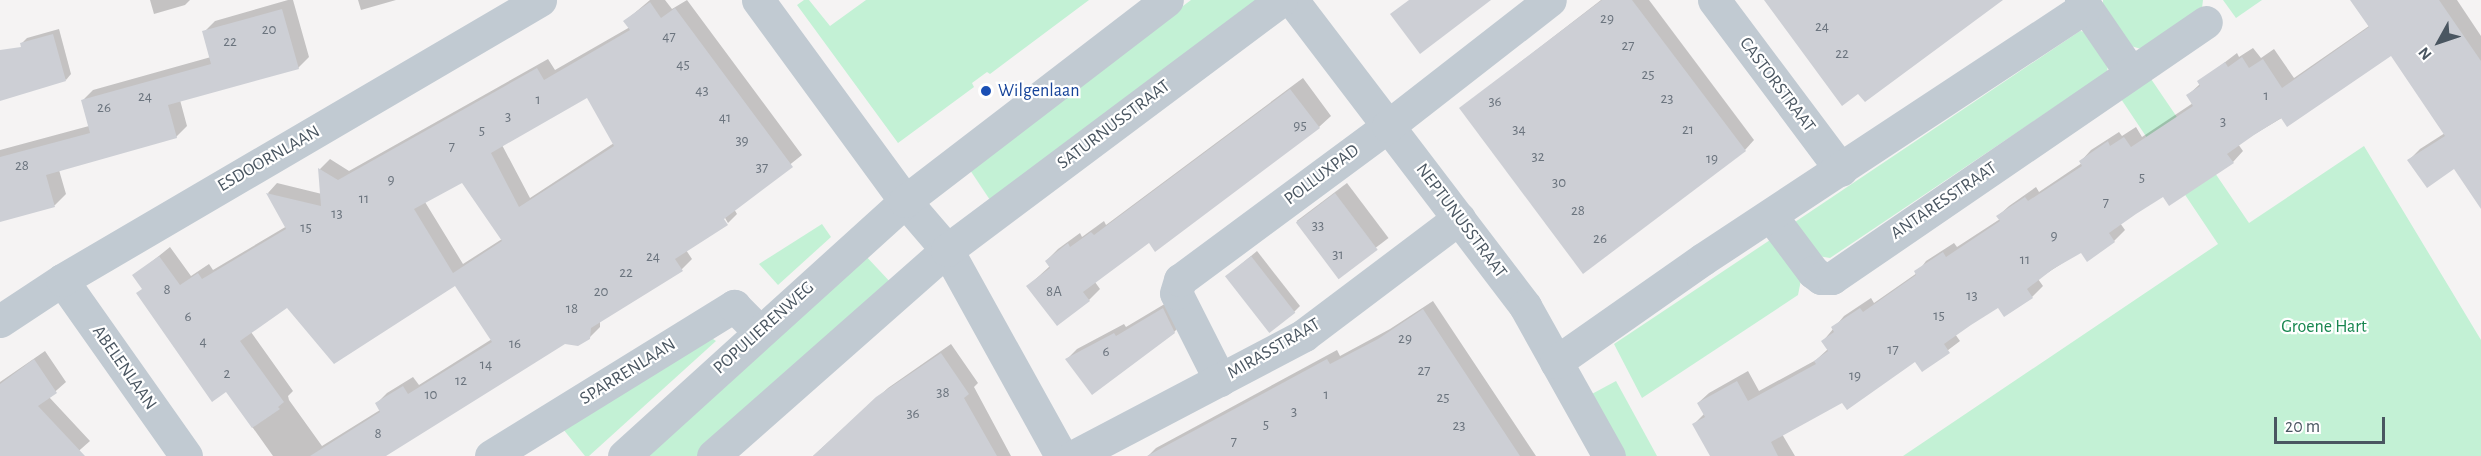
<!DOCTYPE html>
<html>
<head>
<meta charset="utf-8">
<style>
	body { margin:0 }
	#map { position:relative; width:2481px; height:456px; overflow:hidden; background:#f5f3f3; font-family:"Alegreya Sans",sans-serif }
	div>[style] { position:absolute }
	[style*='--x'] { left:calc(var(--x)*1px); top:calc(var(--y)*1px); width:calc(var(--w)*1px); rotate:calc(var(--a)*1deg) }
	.green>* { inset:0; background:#c3f1d5 }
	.shadow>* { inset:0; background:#0003; transform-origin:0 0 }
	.building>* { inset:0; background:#cdcfd5; transform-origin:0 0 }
	.minor>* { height:33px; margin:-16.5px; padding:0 16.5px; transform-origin:16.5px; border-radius:16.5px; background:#c1cad2 }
	.dots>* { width:16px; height:16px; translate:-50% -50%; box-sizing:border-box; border:3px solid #fff; border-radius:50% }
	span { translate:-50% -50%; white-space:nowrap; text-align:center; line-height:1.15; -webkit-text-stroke:4.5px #fff; paint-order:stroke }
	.number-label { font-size:15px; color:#6b747e }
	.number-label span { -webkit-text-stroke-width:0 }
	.street-label { font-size:18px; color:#4a5661 }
	.transit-label { font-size:18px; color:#164399 }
	.left { translate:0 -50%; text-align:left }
	.park-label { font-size:18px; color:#17864f }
	.north { position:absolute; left:2409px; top:12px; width:60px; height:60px; -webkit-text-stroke:4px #fff; paint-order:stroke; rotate:230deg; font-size:16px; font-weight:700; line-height:24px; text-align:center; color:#4a5661 }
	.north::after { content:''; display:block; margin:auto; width:21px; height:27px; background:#4a5661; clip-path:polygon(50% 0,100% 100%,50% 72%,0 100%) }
	.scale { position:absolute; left:2274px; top:417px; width:111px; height:27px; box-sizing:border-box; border:3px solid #4a5661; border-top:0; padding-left:8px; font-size:18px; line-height:21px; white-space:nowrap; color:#4a5661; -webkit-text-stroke:4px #fff; paint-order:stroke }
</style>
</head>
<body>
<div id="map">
	<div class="green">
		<div style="clip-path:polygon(804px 0,809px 0,830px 26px,866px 0,1089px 0,990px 74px,987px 72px,972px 83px,974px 87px,898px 143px,797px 5px)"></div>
		<div style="clip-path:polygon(1191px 0,1262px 0,992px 203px,968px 167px)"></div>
		<div style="clip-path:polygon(2103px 0,2203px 0,2202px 8px,2141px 49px,2131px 46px,2103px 4px)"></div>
		<div style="clip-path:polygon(2223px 0,2262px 0,2236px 18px)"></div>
		<div style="clip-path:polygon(2080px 31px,2092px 33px,2109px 58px,2107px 72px,1830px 258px,1818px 256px,1795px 222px)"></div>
		<div style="clip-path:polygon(2149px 76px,2249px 223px,2364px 146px,2481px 340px,2481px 456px,1903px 456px,2218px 244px,2119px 96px)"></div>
		<div style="clip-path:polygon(822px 224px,831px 237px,778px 285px,759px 264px)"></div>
		<div style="clip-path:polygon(1773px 238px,1801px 280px,1798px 295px,1642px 398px,1614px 344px)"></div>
		<div style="clip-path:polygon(863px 253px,893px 285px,700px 456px,640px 456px)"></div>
		<div style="clip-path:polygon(710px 337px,716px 341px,589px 456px,585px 456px,563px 429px)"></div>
		<div style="clip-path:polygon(1616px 381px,1657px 456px,1623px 456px,1590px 395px)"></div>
	</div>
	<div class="shadow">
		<div style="clip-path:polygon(150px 0,190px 0,185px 5px,154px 14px)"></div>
		<div style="clip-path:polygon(288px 0,293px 0,309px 57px,298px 68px,180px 100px,187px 126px,176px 137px,59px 170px,66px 194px,55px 205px,0 221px,0 150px,89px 126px,82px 101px,93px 90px,211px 57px,204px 32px,215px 21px)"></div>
		<div style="clip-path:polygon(358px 0,396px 0,361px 10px)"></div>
		<div style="clip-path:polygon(evenodd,650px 0,665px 0,672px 9px,687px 0,802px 155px,734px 209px,737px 214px,728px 223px,721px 211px,686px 250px,692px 259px,682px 269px,600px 320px,600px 327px,589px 338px,565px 342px,383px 456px,273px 456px,226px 390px,134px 276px,170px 247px,191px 276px,209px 264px,213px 270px,287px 226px,268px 193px,277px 183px,322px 194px,320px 169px,330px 159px,349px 171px,548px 59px,555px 70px,630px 27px,625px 21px,650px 0,587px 96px,614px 143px,530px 198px,502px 145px,587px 96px,650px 0,463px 181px,502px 239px,463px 264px,425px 202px,463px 181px,650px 0,456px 284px,492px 339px,419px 385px,413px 377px,387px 393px,377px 403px,380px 410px,322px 446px,289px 400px,288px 396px,293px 391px,251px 332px,287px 306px,456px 284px)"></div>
		<div style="clip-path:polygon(1601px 0,1649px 0,1754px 140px,1745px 150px,1461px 108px)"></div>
		<div style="clip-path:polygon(2351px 0,2457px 0,2481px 36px,2481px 206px,2454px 167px,2409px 160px,2420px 149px,2445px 133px,2391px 53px,2238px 144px,2243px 151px,2233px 162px,2164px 195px,2120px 223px,2125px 230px,2114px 241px,2081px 251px,2038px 279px,2043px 286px,2032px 297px,1999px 306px,1955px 334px,1960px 341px,1922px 370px,1915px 360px,1782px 434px,1795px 456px,1712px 456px,1694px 424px,1704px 414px,1698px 403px,1709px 393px,1748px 371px,1759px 391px,1816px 360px,1828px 349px,1823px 341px,1844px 316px,1871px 298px,1874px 303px,1917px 273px,1926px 261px,1954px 243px,1957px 247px,2000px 219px,1998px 216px,2009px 206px,2036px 187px,2039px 192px,2082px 163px,2081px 161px,2091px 150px,2119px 132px,2122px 136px,2136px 127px,2142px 137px,2193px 103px,2188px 95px,2200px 84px,2199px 82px,2237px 53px,2239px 57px,2253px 48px,2261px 58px,2274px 49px,2294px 78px,2369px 26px)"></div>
		<div style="clip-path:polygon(59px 29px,71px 74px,66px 80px,21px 44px,27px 38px)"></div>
		<div style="clip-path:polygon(1303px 78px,1331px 116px,1319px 127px,1149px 241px,1095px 282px,1100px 289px,1089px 300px,1028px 286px,1050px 266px,1046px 261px,1058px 249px,1080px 233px,1082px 237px,1104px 221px,1106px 225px)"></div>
		<div style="left:1347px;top:183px;width:69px;height:63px;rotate:53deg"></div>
		<div style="clip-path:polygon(1257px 251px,1300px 306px,1294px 312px,1227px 276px)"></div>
		<div style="clip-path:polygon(1173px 299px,1184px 322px,1174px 332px,1067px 359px,1077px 349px,1124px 324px,1126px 327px)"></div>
		<div style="clip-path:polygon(1433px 301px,1536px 456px,1148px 456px,1156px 448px,1337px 350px,1340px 356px,1390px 329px)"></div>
		<div style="clip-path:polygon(951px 344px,978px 383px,974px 387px,1011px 456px,813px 456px,888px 388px)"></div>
		<div style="clip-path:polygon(45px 351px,66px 382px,49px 397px,90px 441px,73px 456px,0 456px,0 382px)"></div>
	</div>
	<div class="building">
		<div style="clip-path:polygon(1409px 0,1491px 0,1420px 54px,1390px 14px)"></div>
		<div style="clip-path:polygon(1602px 0,1632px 0,1746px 151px,1583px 274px,1459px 108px)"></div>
		<div style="clip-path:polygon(1764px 0,2003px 0,1865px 102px,1858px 94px,1842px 106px)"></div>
		<div style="clip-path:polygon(2350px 0,2439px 0,2481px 61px,2481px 209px,2454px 169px,2427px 188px,2407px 160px,2445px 136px,2391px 56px,2287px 127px,2281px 118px,2254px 135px,2227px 154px,2234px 163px,2169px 206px,2163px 197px,2136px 214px,2109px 233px,2115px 242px,2087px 262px,2081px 253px,2053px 269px,2027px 289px,2033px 298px,2004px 317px,1998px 308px,1971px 325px,1944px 344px,1950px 353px,1922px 372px,1915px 362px,1847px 410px,1842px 403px,1771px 442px,1778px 456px,1710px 456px,1692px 424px,1705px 417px,1697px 403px,1737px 381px,1748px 401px,1816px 364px,1814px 361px,1828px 351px,1821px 341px,1834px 332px,1831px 327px,1860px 308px,1863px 312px,1916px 275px,1914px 271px,1943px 252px,1946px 257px,2000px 221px,1996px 216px,2025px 197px,2028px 201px,2082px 166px,2079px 161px,2108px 141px,2110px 146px,2124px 137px,2131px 147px,2193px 106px,2186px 95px,2200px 86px,2197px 81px,2225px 62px,2228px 67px,2242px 57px,2249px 68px,2263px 59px,2282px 88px,2369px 27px)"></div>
		<div style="clip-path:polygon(evenodd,650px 2px,661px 18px,675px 8px,793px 167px,724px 219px,728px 225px,675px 259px,683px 271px,591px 328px,590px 339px,578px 346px,565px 344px,386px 456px,310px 456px,380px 412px,375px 403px,403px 386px,408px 394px,492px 342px,455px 286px,334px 364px,287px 308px,240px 341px,284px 402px,278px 407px,280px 409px,252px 428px,226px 392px,212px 402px,136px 293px,142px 289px,132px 275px,159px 256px,180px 285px,198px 273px,202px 279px,286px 229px,266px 193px,321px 206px,318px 168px,338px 180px,537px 68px,544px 80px,630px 30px,623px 21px,650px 2px,587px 98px,614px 146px,519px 207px,491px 153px,587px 98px,650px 2px,462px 183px,502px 241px,453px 273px,414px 209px,462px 183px)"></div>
		<div style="clip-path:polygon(282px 9px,299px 69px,168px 105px,177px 138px,46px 175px,55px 207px,0 222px,0 157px,90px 133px,81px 100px,211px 64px,202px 31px)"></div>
		<div style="clip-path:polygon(53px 34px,66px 81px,0 101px,0 50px,21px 47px,20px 43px)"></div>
		<div style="clip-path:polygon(1290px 89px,1320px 128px,1155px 252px,1149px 243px,1083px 292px,1090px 301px,1057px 326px,1026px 286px,1050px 268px,1045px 261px,1068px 243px,1070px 247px,1091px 232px,1094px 235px)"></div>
		<div style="left:1335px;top:193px;width:71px;height:49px;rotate:53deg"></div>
		<div style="left:1251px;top:256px;width:72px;height:33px;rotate:52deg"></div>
		<div style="clip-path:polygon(1163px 308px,1175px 333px,1092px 395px,1065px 359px,1114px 333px,1116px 336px)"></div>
		<div style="clip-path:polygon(1423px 309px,1520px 456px,1147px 456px,1327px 359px,1330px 364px,1378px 339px)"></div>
		<div style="clip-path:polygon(941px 353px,969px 394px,964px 398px,997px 456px,813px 456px,876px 397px)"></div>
		<div style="clip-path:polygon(34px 359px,57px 393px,38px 406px,85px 456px,0 456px,0 384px)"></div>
	</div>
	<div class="minor">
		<div style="--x:758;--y:0;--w:249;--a:53.8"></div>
		<div style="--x:905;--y:201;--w:65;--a:49.4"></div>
		<div style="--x:947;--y:250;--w:235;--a:61"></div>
		<div style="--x:1292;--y:0;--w:385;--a:52.7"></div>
		<div style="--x:1525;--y:306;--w:172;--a:60.8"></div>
		<div style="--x:1714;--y:0;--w:212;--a:53.2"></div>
		<div style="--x:2081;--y:0;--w:88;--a:55.6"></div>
		<div style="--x:1771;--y:216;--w:70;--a:53.1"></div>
		<div style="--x:1813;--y:272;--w:10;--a:37"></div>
		<div style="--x:1821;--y:278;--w:11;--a:0"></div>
		<div style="--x:1832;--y:278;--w:453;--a:-34.4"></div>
		<div style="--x:62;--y:280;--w:215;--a:54.8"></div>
		<div style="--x:0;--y:321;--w:74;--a:-33.5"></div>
		<div style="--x:62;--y:280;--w:554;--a:-30.36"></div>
		<div style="--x:1556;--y:362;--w:179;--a:-35"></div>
		<div style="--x:1703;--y:259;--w:458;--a:-33.4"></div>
		<div style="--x:1220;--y:380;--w:97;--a:-116.8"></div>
		<div style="--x:1176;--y:293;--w:14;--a:-73"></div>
		<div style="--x:1180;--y:280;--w:259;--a:-36.5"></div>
		<div style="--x:1388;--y:126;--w:205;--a:-37.9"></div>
		<div style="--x:491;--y:456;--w:286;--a:-31.7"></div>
		<div style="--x:734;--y:306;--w:35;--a:45"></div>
		<div style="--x:624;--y:456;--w:379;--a:-42.2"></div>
		<div style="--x:905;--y:201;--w:330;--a:-37.5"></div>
		<div style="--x:713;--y:456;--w:312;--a:-41.4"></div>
		<div style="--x:947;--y:250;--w:417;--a:-36.8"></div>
		<div style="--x:1074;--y:456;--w:260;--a:-27.7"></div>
		<div style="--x:1304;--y:335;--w:194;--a:-37"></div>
	</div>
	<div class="dots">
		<div style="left:986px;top:91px;background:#1a4fb4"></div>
	</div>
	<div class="number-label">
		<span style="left:1607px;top:19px">29</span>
		<span style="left:1822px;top:27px">24</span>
		<span style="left:269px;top:30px">20</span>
		<span style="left:669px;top:37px">47</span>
		<span style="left:230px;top:42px">22</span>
		<span style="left:1628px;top:46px">27</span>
		<span style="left:1842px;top:54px">22</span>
		<span style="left:683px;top:65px">45</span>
		<span style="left:1648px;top:75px">25</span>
		<span style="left:702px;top:91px">43</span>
		<span style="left:2266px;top:96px">1</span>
		<span style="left:145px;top:97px">24</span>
		<span style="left:1667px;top:99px">23</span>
		<span style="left:538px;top:100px">1</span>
		<span style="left:1495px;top:102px">36</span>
		<span style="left:104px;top:108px">26</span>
		<span style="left:508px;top:117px">3</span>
		<span style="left:725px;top:118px">41</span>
		<span style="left:2223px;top:122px">3</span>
		<span style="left:1300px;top:126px">95</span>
		<span style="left:1519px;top:130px">34</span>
		<span style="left:1688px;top:130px">21</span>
		<span style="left:482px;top:131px">5</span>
		<span style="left:742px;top:141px">39</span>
		<span style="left:452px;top:147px">7</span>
		<span style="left:1538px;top:157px">32</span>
		<span style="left:1712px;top:159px">19</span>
		<span style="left:22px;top:166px">28</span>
		<span style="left:762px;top:168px">37</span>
		<span style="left:2142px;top:178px">5</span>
		<span style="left:391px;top:180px">9</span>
		<span style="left:1559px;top:183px">30</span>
		<span style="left:364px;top:199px">11</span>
		<span style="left:2106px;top:203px">7</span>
		<span style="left:1578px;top:211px">28</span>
		<span style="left:337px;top:214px">13</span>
		<span style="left:1318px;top:226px">33</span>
		<span style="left:306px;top:228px">15</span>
		<span style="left:2054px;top:236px">9</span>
		<span style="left:1600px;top:239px">26</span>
		<span style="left:1338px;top:255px">31</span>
		<span style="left:653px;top:257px">24</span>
		<span style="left:2025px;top:260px">11</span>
		<span style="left:626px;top:273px">22</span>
		<span style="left:167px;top:290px">8</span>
		<span style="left:601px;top:292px">20</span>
		<span style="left:1054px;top:292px">8A</span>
		<span style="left:1972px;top:296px">13</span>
		<span style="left:572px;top:309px">18</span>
		<span style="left:1939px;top:316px">15</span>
		<span style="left:188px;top:317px">6</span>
		<span style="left:1405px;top:339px">29</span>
		<span style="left:203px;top:342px">4</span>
		<span style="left:515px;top:344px">16</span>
		<span style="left:1893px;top:350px">17</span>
		<span style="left:1106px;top:352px">6</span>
		<span style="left:486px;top:365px">14</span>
		<span style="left:1424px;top:371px">27</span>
		<span style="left:227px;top:374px">2</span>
		<span style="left:1855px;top:376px">19</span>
		<span style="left:461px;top:381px">12</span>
		<span style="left:943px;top:393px">38</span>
		<span style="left:431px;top:395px">10</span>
		<span style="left:1326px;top:395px">1</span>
		<span style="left:1443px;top:398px">25</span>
		<span style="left:1294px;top:412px">3</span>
		<span style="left:913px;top:414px">36</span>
		<span style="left:1266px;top:425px">5</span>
		<span style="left:1459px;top:426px">23</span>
		<span style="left:378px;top:434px">8</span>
		<span style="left:1234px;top:442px">7</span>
	</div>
	<div class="street-label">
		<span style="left:1777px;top:85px;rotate:53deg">CASTORSTRAAT</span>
		<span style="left:1114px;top:125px;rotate:-37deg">SATURNUSSTRAAT</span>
		<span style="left:269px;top:159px;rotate:-30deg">ESDOORNLAAN</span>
		<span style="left:1322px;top:175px;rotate:-37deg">POLLUXPAD</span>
		<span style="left:1944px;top:201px;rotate:-34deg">ANTARESSTRAAT</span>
		<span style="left:1461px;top:221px;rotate:53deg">NEPTUNUSSTRAAT</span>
		<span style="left:764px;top:328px;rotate:-42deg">POPULIERENWEG</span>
		<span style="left:1274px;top:349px;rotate:-30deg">MIRASSTRAAT</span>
		<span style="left:124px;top:368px;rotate:55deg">ABELENLAAN</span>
		<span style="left:628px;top:372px;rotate:-32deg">SPARRENLAAN</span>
	</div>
	<div class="transit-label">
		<span class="left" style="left:998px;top:91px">Wilgenlaan</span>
	</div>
	<div class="park-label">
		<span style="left:2324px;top:327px">Groene Hart</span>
	</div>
	<div class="north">N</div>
	<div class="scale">20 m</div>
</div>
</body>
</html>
